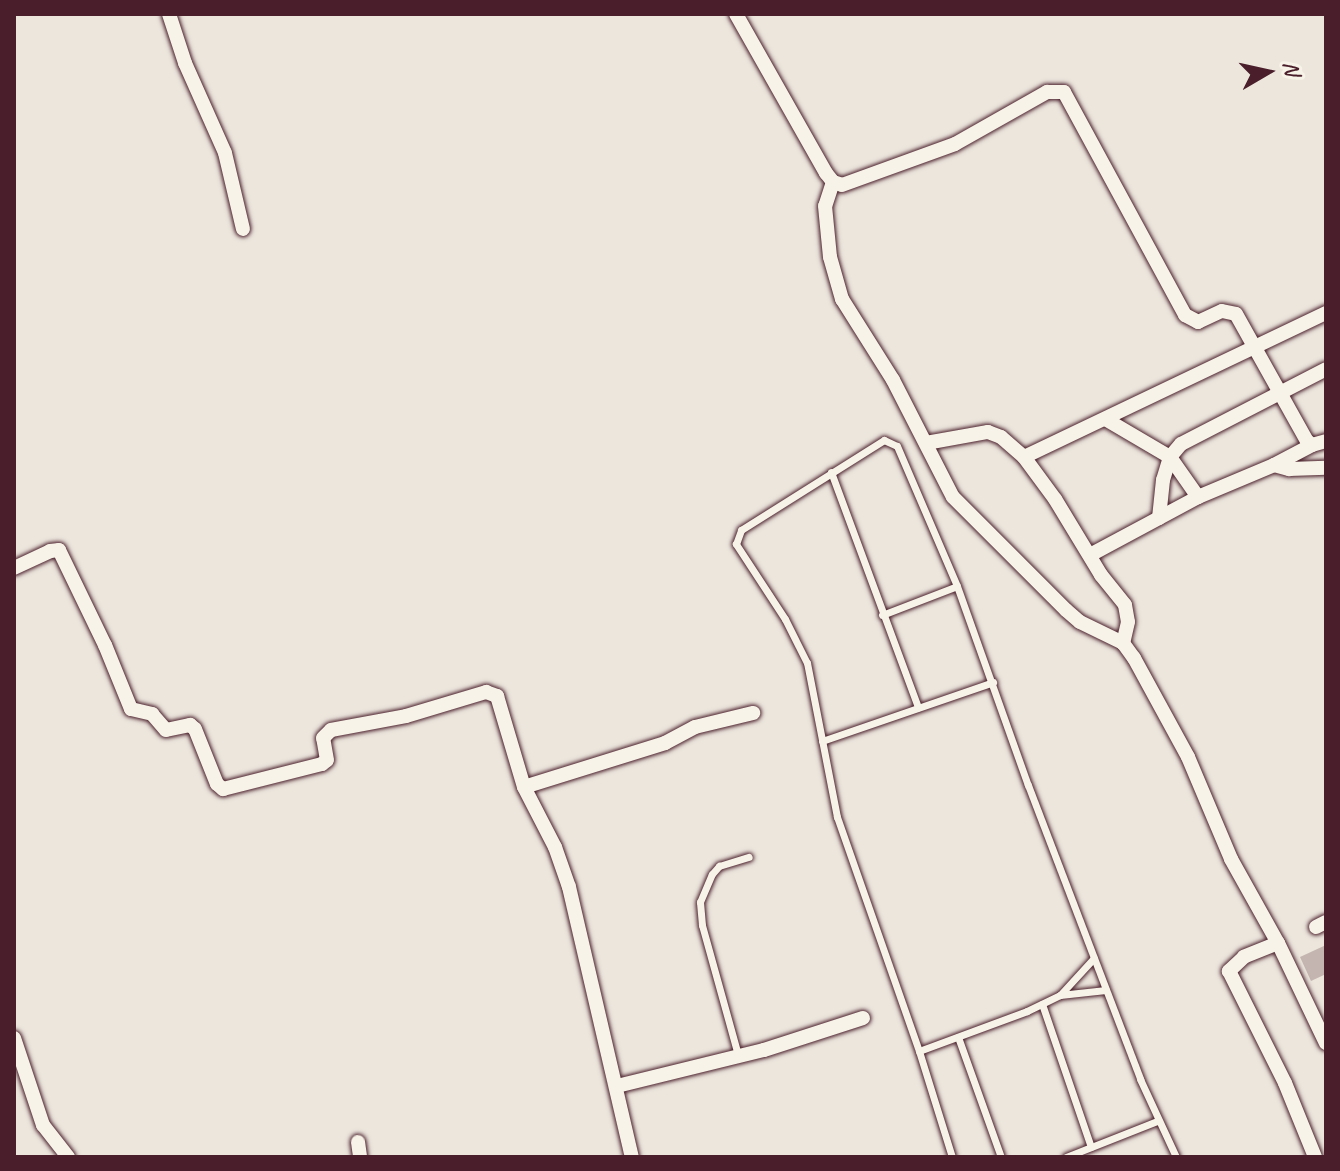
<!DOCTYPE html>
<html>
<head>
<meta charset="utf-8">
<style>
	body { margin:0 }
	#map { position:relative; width:1340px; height:1171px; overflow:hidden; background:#ece6dd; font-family:Caveat,sans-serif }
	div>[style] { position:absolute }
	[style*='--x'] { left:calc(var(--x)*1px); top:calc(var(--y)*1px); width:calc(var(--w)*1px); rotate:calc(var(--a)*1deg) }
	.building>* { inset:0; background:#c4b5b0 }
	.roads { filter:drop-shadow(0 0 2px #4a1f2b) drop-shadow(0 0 2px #4a1f2b) }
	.lane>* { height:7px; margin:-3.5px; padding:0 3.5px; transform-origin:3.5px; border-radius:3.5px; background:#f7f3e8 }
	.street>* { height:14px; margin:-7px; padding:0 7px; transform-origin:7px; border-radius:7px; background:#f7f3e8 }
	span { translate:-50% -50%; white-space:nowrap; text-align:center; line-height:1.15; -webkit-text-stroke:7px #f7f3e8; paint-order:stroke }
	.frame { position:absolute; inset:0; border:16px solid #4a1f2b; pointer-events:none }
	.north { position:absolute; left:1228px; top:32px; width:80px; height:80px; -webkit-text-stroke:6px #f7f3e8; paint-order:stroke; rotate:81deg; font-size:22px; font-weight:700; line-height:32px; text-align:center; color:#4a1f2b }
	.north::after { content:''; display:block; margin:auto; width:28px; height:36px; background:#4a1f2b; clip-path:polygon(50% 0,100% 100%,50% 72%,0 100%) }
</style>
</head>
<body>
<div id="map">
	<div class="building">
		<div style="clip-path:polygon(1326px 945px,1326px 974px,1311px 981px,1300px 957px)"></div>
	</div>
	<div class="roads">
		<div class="lane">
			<div style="--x:831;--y:472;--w:251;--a:69.7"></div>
			<div style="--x:882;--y:615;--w:80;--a:-21.1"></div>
			<div style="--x:822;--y:741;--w:181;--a:-19"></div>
			<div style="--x:1060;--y:995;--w:46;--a:-6.2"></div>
			<div style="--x:1042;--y:1004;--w:151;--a:71.1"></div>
			<div style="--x:958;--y:1037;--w:127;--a:70.3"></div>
			<div style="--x:919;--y:1051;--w:115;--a:-20.3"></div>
			<div style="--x:1027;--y:1011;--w:37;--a:-26"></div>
			<div style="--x:1060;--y:995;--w:50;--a:-47.4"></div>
			<div style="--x:738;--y:1055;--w:135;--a:-105.5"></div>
			<div style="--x:702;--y:925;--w:23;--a:-95"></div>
			<div style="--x:700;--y:902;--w:30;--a:-67"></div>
			<div style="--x:712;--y:874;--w:11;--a:-49"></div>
			<div style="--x:719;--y:866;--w:31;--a:-17"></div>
			<div style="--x:952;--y:1157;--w:111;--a:-107.3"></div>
			<div style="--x:919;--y:1051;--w:248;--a:-109.3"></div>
			<div style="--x:837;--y:817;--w:157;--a:-101"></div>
			<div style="--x:807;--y:663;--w:49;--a:-116.6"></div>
			<div style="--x:785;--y:619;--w:90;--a:-123.2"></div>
			<div style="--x:736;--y:544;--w:15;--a:-70"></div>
			<div style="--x:741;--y:530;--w:169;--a:-32.2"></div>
			<div style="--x:884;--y:440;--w:14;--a:25"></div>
			<div style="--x:897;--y:446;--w:152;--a:66.8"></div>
			<div style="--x:957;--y:586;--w:211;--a:70.4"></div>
			<div style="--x:1028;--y:785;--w:315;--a:69.1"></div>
			<div style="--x:1140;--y:1079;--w:86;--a:65.2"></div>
			<div style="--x:1066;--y:1157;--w:98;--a:-21.6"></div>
		</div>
		<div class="street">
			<div style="--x:169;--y:14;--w:52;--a:71.9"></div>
			<div style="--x:185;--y:63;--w:98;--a:66"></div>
			<div style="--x:225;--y:153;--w:78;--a:76.7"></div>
			<div style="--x:736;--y:14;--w:183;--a:60.5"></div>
			<div style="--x:826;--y:173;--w:11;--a:52"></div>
			<div style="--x:833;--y:182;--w:9;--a:18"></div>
			<div style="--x:842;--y:185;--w:120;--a:-19.9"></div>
			<div style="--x:955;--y:144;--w:106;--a:-29.5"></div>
			<div style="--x:1047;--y:92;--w:17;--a:0"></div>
			<div style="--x:1064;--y:92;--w:254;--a:61.5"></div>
			<div style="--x:1185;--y:315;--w:15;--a:28"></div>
			<div style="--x:1198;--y:322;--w:26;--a:-25"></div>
			<div style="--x:1222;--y:311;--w:14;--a:12"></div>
			<div style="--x:1236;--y:314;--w:145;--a:60.8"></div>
			<div style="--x:1307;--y:441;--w:6;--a:39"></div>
			<div style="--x:1312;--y:445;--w:15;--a:-16"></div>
			<div style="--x:833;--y:182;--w:25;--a:108"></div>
			<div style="--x:825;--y:206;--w:51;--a:84.4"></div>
			<div style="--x:830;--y:257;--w:44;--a:74.1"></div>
			<div style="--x:842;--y:299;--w:96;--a:57.8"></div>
			<div style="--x:893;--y:380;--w:131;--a:62.9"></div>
			<div style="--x:953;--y:497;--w:160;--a:45"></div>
			<div style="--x:1066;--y:610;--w:18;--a:41"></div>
			<div style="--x:1080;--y:622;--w:48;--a:26"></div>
			<div style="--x:1123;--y:643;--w:19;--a:54"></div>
			<div style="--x:1134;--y:658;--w:113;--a:61.4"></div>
			<div style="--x:1188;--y:757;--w:111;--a:67.1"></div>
			<div style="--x:1231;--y:859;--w:96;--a:60.8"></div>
			<div style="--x:1278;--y:943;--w:111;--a:64.4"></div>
			<div style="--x:1107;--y:420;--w:73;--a:30.4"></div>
			<div style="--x:1170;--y:457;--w:49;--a:55"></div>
			<div style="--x:926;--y:443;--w:63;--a:-10.1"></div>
			<div style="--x:988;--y:432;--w:14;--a:21"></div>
			<div style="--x:1001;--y:437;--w:30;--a:41"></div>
			<div style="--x:1024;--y:457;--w:52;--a:53.6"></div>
			<div style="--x:1055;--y:499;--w:89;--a:58.8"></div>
			<div style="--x:1101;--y:575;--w:38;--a:51"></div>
			<div style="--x:1125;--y:605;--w:17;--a:80"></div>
			<div style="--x:1128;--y:622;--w:22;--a:103"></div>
			<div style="--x:1024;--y:457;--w:335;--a:-25.5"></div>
			<div style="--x:1274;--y:465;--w:16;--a:15"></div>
			<div style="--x:1289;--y:469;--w:37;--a:-2"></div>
			<div style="--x:1159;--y:518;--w:38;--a:-84"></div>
			<div style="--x:1163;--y:480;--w:24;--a:-73"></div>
			<div style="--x:1170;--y:457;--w:17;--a:-50"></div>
			<div style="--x:1181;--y:444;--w:163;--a:-27.3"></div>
			<div style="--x:1090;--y:555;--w:123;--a:-28.2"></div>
			<div style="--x:1198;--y:497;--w:82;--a:-22.8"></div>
			<div style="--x:1274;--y:465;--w:43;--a:-27.8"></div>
			<div style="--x:14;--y:568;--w:40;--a:-25"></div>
			<div style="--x:50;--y:551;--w:9;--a:-6"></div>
			<div style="--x:59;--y:550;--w:106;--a:64.2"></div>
			<div style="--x:105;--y:645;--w:69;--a:67.9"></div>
			<div style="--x:131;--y:709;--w:22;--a:13"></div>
			<div style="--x:152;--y:714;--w:21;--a:49"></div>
			<div style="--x:166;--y:730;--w:25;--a:-12"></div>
			<div style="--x:190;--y:725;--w:6;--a:39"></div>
			<div style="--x:195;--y:729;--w:59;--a:68.2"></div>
			<div style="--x:217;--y:784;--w:8;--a:40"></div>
			<div style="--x:223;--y:789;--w:102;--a:-14.2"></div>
			<div style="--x:322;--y:764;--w:6;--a:-39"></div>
			<div style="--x:327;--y:760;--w:22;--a:-100"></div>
			<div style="--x:323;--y:738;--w:11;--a:-45"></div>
			<div style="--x:331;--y:730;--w:76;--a:-10.6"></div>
			<div style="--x:406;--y:716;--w:84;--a:-16.7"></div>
			<div style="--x:486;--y:692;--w:12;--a:20"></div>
			<div style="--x:497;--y:696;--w:95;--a:73.5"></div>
			<div style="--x:524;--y:787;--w:68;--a:62.7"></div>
			<div style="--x:555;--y:847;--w:42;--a:70.7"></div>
			<div style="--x:569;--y:887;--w:277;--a:76.9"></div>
			<div style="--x:524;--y:787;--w:148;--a:-17.3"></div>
			<div style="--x:665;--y:743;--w:34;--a:-28"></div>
			<div style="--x:695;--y:727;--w:60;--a:-13.6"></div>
			<div style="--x:1316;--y:927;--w:11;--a:-27"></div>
			<div style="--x:1278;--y:943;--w:37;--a:158"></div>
			<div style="--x:1244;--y:957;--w:21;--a:137"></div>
			<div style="--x:1229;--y:971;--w:125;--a:63.4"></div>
			<div style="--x:1285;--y:1083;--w:80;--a:67.9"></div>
			<div style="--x:14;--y:1038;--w:92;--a:71.6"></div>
			<div style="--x:43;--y:1125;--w:41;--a:52"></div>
			<div style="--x:617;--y:1086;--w:151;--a:-13.8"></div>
			<div style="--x:764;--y:1050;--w:104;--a:-17.9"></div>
			<div style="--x:358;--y:1142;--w:15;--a:82"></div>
		</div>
	</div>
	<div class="frame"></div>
	<div class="north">N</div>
</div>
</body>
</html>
